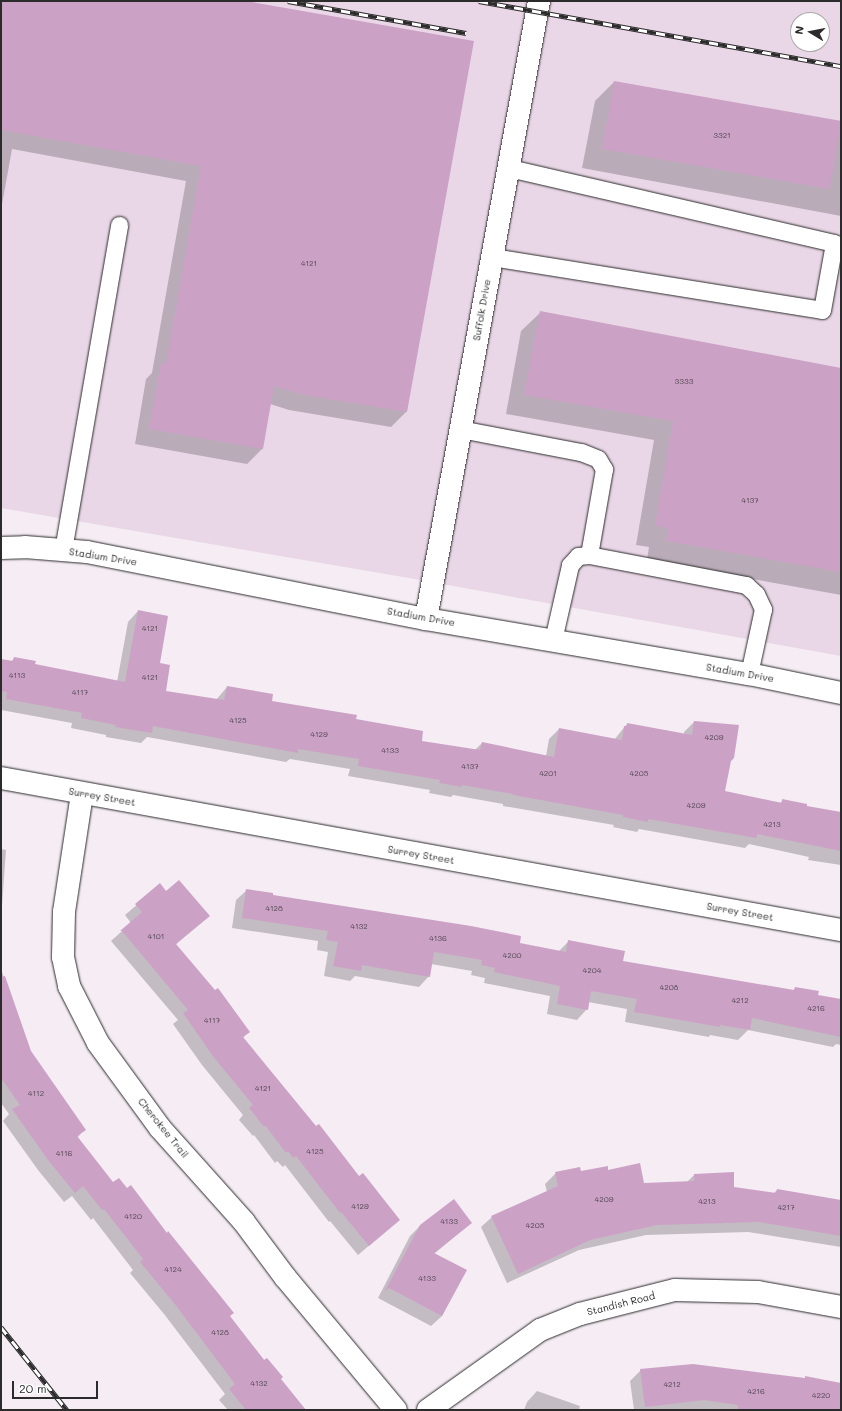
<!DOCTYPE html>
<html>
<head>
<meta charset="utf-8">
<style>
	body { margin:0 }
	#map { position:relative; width:842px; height:1411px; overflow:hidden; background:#f5ecf4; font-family:Mali,sans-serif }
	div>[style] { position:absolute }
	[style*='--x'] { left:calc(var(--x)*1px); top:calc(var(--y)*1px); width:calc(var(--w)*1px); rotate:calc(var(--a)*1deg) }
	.built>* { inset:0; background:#e9d6e6 }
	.shadow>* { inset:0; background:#0003 }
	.building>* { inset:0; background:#cca1c6; transform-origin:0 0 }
	.roads { filter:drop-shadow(0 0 1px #2b2b2b) drop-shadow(0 0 1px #2b2b2b) }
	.service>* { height:17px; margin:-8.5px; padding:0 8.5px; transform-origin:8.5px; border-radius:8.5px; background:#fff }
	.minor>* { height:22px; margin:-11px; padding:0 11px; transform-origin:11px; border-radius:11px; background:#fff }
	.rail>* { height:4.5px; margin-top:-2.25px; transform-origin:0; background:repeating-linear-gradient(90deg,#fff 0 9px,#2b2b2b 0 18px); box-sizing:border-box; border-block:1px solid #2b2b2b }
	span { translate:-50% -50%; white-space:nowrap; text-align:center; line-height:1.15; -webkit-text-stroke:4px #fff; paint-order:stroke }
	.number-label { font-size:8px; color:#534852 }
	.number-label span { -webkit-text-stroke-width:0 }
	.street-label { font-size:10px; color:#2b2b2b }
	.frame { position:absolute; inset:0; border:2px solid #2b2b2b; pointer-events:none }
	.north { position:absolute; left:790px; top:12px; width:40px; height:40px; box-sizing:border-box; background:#fff; border:1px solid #aaa; border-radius:50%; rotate:280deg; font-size:11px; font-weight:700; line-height:16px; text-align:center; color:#2b2b2b }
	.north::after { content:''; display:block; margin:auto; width:14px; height:18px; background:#2b2b2b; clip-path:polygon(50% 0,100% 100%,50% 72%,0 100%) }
	.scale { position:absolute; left:12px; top:1381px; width:86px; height:18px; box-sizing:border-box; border:2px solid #2b2b2b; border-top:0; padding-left:5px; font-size:12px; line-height:14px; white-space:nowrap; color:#2b2b2b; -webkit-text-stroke:3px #fff; paint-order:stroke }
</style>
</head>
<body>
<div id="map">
	<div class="built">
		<div style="clip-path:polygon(evenodd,1px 1px,841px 1px,841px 656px,409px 578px,1px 508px,1px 1px,798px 20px,822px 20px,822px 44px,798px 44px,798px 20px)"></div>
	</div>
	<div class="shadow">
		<div style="clip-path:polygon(1px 1px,240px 1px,407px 411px,391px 427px,289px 410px,270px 404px,262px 449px,247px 464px,135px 444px,146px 379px,152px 373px,186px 181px,12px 149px,1px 210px)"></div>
		<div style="clip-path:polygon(614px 82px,841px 124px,841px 216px,582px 168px,595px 101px)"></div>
		<div style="clip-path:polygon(541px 312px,841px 369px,841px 595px,647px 560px,649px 547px,636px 545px,654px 440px,506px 414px,521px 331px)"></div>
		<div style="clip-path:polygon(138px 611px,159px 664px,165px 692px,216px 700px,227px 687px,270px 702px,355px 720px,421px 742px,475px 750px,482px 743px,546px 756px,549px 739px,559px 729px,614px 740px,627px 724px,684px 735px,684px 732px,694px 722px,729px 761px,724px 792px,779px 804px,783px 800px,806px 807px,841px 813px,841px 865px,808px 860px,809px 857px,749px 844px,745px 848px,639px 829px,637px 832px,613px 827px,614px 825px,503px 806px,503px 804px,453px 795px,451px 797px,429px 793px,430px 790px,348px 776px,350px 769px,290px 759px,286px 762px,147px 737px,141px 743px,106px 737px,106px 735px,71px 728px,72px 723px,1px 710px,1px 660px,11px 662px,14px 658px,34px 665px,117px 682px,128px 622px)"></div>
		<div style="clip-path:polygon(1px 849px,6px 850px,1px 919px)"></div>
		<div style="clip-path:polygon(160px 885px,166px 892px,208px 916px,175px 945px,248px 1032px,243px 1038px,316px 1128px,359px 1178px,399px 1220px,358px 1255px,330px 1221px,329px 1222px,285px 1165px,283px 1167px,277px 1161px,275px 1163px,254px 1135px,253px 1136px,239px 1120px,243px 1115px,202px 1065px,173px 1024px,178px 1020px,111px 941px,131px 923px,125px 915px)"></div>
		<div style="clip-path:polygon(247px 890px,558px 952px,569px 941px,622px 962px,793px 991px,795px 988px,817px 996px,841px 1000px,841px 1045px,836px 1044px,833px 1047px,748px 1030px,738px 1040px,710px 1035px,709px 1037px,625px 1022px,627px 1009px,588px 1002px,587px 1009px,577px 1020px,547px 1014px,550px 996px,484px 983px,485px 978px,471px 975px,472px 971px,431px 964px,429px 976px,419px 987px,355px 976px,350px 981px,324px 976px,328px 952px,317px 950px,318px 941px,232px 928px,236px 900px)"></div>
		<div style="clip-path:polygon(1px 969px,30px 1052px,84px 1130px,77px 1138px,113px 1184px,229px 1316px,304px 1410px,228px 1410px,219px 1400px,225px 1394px,164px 1314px,130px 1273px,133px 1270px,93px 1218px,91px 1220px,72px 1196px,64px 1202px,38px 1170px,3px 1121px,9px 1114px,1px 1103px)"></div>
		<div style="clip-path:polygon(608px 1171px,643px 1184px,687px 1182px,694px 1175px,734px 1188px,773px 1194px,777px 1190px,841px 1201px,841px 1247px,748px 1232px,646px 1235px,579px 1250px,507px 1283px,481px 1227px,492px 1217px,547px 1192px,545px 1184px,556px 1173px)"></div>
		<div style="clip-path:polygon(471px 1223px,434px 1254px,466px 1270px,442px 1316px,431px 1326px,378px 1298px,410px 1236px,421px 1225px)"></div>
		<div style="clip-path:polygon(641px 1370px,804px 1379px,806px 1377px,841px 1384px,841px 1410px,634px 1410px,630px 1381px)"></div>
		<div style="clip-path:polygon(537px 1391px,580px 1406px,579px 1410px,524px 1410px,527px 1402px)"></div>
	</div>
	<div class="building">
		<div style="clip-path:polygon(1px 1px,246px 1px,474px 41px,407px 412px,304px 395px,274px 386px,263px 449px,149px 429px,161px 363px,166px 364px,201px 166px,1px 130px)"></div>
		<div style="left:614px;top:81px;width:231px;height:69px;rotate:10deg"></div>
		<div style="clip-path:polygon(540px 311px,841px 368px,841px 572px,666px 541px,668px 528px,655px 526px,673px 421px,524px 395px)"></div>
		<div style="clip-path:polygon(138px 610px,168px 616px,160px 663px,170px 665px,166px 691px,224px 700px,227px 686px,273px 694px,272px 701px,357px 715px,356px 719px,423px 731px,422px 741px,480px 750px,482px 742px,554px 757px,559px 728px,622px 740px,624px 726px,627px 726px,627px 723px,692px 735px,694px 721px,739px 725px,734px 758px,731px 761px,725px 791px,782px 803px,782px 799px,807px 804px,807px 806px,841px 812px,841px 851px,757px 834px,757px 838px,648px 819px,648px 822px,623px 817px,623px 815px,513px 795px,513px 794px,462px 785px,462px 787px,439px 783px,440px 780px,358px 766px,359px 759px,298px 749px,298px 753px,153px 726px,152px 733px,115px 727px,116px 725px,81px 718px,82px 713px,6px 699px,7px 692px,1px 691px,1px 659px,13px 661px,14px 657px,36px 661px,35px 664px,125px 682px)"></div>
		<div style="clip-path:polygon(179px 880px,210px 916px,176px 944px,215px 990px,218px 988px,250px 1032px,243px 1037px,316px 1126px,319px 1124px,359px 1176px,363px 1173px,400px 1220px,369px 1246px,341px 1212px,340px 1213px,296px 1156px,293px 1158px,288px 1151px,286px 1153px,265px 1125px,264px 1127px,249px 1108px,253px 1105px,212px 1055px,183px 1013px,188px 1010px,122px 931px,120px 931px,142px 912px,135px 904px,160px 883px,166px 891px)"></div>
		<div style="clip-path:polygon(246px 889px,273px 893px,273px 895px,471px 926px,521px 936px,520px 943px,566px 952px,568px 940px,625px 951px,623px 961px,794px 990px,795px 987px,819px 991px,818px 995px,841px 999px,841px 1037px,752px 1018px,750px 1030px,720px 1025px,720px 1027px,634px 1012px,637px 999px,591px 991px,588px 1010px,557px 1004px,560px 986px,494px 972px,495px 968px,481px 965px,482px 960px,434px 952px,430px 977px,362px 965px,361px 971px,333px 966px,338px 942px,326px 940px,328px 931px,242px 918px)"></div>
		<div style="clip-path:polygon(5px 976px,31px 1051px,86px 1130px,77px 1136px,113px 1182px,119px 1178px,127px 1188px,131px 1185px,167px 1233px,168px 1231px,234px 1313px,230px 1316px,264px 1360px,267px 1358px,283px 1377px,281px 1379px,306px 1410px,246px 1410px,229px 1389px,235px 1384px,174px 1303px,140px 1262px,143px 1259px,104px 1209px,102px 1210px,83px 1186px,75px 1193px,48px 1160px,12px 1109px,20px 1105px,1px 1078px,1px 977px)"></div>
		<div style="clip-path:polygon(640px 1163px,644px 1183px,694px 1181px,694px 1174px,734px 1172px,734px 1187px,776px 1193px,777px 1189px,841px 1200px,841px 1236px,759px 1222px,657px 1225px,590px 1240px,518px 1274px,491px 1216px,558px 1186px,555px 1172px,580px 1167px,581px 1171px,608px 1166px,608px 1170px)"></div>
		<div style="clip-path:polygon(454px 1199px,472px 1223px,434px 1253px,467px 1270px,442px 1316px,389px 1288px,385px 1291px,420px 1225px)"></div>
		<div style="clip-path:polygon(693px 1364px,805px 1378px,805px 1376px,841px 1383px,841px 1410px,738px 1410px,738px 1405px,704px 1400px,645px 1407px,640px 1369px)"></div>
	</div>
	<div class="roads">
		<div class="service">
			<div style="--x:492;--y:257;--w:334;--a:9.1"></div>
			<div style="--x:822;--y:310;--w:68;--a:-79.8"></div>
			<div style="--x:834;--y:243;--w:335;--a:-167"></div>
			<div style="--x:460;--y:429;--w:123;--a:10.8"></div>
			<div style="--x:581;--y:452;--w:18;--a:22"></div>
			<div style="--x:598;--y:459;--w:12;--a:59"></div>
			<div style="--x:604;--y:469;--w:87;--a:99.9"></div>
			<div style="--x:63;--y:550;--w:330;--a:-80.2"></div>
			<div style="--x:553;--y:640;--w:77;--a:-77.2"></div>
			<div style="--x:570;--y:565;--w:12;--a:-48"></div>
			<div style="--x:578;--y:556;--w:11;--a:-5"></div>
			<div style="--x:589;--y:555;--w:160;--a:10.8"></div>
			<div style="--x:746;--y:585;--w:13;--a:42"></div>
			<div style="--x:756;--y:594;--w:17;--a:65"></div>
			<div style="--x:763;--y:609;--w:66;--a:102.2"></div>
		</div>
		<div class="minor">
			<div style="--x:1;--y:548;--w:24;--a:-2"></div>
			<div style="--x:25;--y:547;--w:62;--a:4.6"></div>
			<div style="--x:87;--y:552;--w:346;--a:11.2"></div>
			<div style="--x:426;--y:619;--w:328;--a:9.7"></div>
			<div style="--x:749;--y:674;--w:94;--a:11.7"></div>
			<div style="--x:426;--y:619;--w:628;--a:-79.64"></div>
			<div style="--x:1;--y:778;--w:854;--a:10.26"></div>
			<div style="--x:82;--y:794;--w:119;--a:98.7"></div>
			<div style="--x:64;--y:912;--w:45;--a:91.3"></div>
			<div style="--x:63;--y:957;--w:30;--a:78"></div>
			<div style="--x:69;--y:986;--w:64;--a:63"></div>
			<div style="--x:98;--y:1043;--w:105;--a:53.9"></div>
			<div style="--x:160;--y:1128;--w:126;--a:48.2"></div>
			<div style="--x:244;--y:1222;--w:69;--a:53.3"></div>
			<div style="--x:285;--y:1277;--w:173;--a:50.2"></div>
			<div style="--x:428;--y:1410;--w:138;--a:-35.5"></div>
			<div style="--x:540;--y:1330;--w:43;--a:-21.8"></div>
			<div style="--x:580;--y:1314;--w:98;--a:-14.2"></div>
			<div style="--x:675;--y:1290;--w:83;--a:1.4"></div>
			<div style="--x:758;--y:1292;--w:84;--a:10.2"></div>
		</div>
	</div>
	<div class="rail">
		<div style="--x:288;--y:1;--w:181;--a:10.2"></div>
		<div style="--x:479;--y:1;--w:368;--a:10.2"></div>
		<div style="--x:1;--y:1327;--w:106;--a:51.5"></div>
	</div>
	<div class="number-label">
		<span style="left:722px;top:136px">3321</span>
		<span style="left:309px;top:264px">4121</span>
		<span style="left:684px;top:382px">3333</span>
		<span style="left:750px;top:501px">4137</span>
		<span style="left:150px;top:629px">4121</span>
		<span style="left:17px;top:676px">4113</span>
		<span style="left:150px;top:678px">4121</span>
		<span style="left:80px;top:693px">4117</span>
		<span style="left:238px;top:721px">4125</span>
		<span style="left:319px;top:735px">4129</span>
		<span style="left:714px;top:738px">4209</span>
		<span style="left:390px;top:751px">4133</span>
		<span style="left:470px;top:767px">4137</span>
		<span style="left:548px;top:774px">4201</span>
		<span style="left:639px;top:774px">4205</span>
		<span style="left:696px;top:806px">4209</span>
		<span style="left:772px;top:825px">4213</span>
		<span style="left:274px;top:909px">4128</span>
		<span style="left:359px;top:927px">4132</span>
		<span style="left:156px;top:937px">4101</span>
		<span style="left:438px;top:939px">4136</span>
		<span style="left:512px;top:956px">4200</span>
		<span style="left:592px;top:971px">4204</span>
		<span style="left:669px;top:988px">4208</span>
		<span style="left:740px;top:1001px">4212</span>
		<span style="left:816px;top:1009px">4216</span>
		<span style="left:212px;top:1021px">4117</span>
		<span style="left:263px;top:1089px">4121</span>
		<span style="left:36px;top:1094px">4112</span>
		<span style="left:315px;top:1152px">4125</span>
		<span style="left:64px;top:1154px">4116</span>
		<span style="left:604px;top:1200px">4209</span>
		<span style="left:707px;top:1202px">4213</span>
		<span style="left:360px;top:1207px">4129</span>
		<span style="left:786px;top:1208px">4217</span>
		<span style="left:133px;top:1217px">4120</span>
		<span style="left:449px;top:1222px">4133</span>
		<span style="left:535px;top:1226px">4205</span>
		<span style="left:173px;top:1270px">4124</span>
		<span style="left:427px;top:1279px">4133</span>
		<span style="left:220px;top:1333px">4128</span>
		<span style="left:259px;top:1384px">4132</span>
		<span style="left:672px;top:1385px">4212</span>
		<span style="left:756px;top:1392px">4216</span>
		<span style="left:821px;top:1396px">4220</span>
	</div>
	<div class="street-label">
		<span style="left:482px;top:310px;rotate:-80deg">Suffolk Drive</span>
		<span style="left:103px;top:557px;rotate:9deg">Stadium Drive</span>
		<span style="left:421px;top:617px;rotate:10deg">Stadium Drive</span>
		<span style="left:740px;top:673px;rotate:10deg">Stadium Drive</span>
		<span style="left:102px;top:797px;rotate:10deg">Surrey Street</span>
		<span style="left:421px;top:855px;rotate:10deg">Surrey Street</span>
		<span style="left:740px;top:912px;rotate:10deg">Surrey Street</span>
		<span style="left:163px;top:1128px;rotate:51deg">Cherokee Trail</span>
		<span style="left:621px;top:1304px;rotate:-14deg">Standish Road</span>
	</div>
	<div class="frame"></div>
	<div class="north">N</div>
	<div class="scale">20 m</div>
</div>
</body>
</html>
